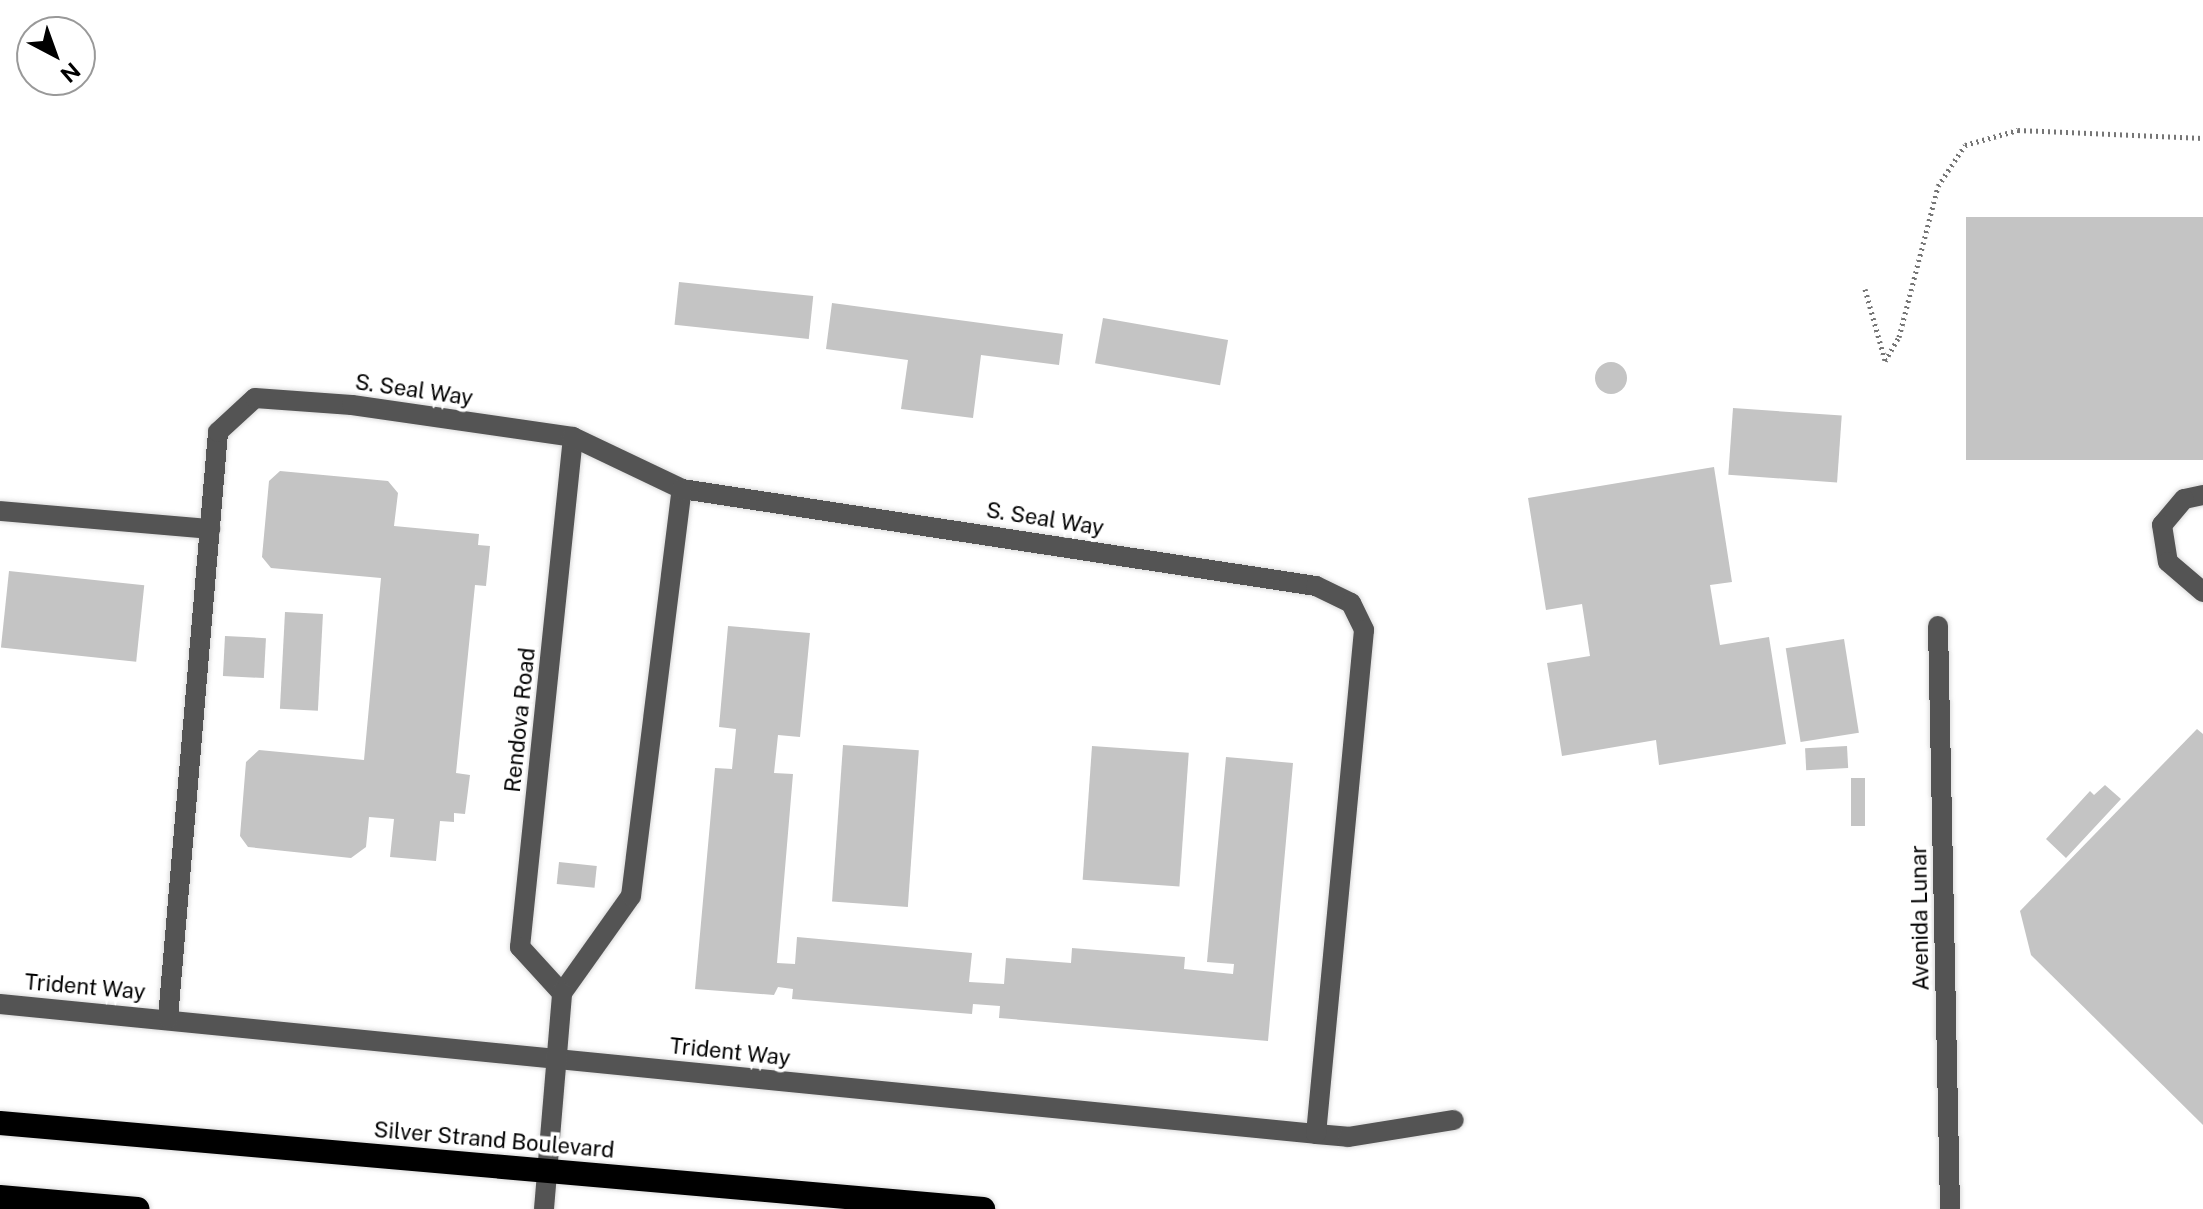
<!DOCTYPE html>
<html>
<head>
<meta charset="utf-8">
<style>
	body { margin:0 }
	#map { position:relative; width:2203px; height:1209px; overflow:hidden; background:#fff; font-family:"Public Sans",sans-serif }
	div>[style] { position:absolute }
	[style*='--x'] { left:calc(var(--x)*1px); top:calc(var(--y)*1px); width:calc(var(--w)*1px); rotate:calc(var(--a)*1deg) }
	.building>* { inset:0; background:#c4c4c4; transform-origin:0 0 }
	.round { border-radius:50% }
	.path>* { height:5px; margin-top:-2.5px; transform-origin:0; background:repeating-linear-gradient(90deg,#767676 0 2px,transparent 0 6px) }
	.roads { filter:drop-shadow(0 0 2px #dbdbdb) drop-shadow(0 0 2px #dbdbdb) }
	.minor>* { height:20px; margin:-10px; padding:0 10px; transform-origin:10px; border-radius:10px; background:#545454 }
	.highway>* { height:24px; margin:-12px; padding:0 12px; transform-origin:12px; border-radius:12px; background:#000 }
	span { translate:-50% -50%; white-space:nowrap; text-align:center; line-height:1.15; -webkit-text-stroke:7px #fff; paint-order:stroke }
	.street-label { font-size:22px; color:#000 }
	.north { position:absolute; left:16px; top:16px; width:80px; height:80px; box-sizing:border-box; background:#fff; border:2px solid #999; border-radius:50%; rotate:139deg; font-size:22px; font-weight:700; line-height:32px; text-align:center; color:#000 }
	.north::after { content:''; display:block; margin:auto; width:28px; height:36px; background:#000; clip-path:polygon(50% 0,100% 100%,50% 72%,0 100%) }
</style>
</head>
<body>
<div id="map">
	<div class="building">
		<div style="left:2203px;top:217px;width:243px;height:237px;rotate:90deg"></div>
		<div style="left:679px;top:282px;width:135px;height:43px;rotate:6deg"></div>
		<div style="clip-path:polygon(832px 303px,1063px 334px,1059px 365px,981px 355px,973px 418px,901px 409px,908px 360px,826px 349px)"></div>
		<div style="left:1103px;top:318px;width:127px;height:46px;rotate:10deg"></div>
		<div class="round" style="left:1595px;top:362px;width:32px;height:32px"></div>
		<div style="left:1733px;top:408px;width:109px;height:67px;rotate:4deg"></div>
		<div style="clip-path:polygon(1714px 467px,1732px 582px,1710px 585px,1720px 645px,1769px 637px,1786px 744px,1659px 765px,1656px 740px,1562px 756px,1547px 663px,1590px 656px,1582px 604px,1546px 610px,1528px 498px)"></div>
		<div style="clip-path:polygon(280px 471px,388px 481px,398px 493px,394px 526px,479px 534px,478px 545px,490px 546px,486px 586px,475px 585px,456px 773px,470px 775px,465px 814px,454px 813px,454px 822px,440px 821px,436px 861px,390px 857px,394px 819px,369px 817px,366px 847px,351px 858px,248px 847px,240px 836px,246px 762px,259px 750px,364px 760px,381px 578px,271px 568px,262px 557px,269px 481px)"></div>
		<div style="left:9px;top:571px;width:136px;height:77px;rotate:6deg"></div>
		<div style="left:285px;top:612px;width:38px;height:97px;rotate:3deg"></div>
		<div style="clip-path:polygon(728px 626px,810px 633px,800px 737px,778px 735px,774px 773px,793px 774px,777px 963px,795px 964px,797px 937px,972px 953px,969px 982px,1004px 984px,1006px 958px,1071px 963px,1072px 948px,1185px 957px,1184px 969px,1233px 974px,1234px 964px,1207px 962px,1226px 757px,1293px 763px,1268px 1041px,999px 1018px,1000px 1006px,973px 1004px,972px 1014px,792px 999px,793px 989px,778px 987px,774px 995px,695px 989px,715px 768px,732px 769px,736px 729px,719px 727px)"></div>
		<div style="left:225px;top:636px;width:41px;height:40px;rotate:3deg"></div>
		<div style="left:1844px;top:639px;width:95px;height:59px;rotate:81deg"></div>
		<div style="clip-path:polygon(2197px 729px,2203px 734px,2203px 1125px,2031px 955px,2020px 911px)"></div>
		<div style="left:843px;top:745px;width:76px;height:157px;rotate:4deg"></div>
		<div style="left:1092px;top:746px;width:97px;height:134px;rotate:4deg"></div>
		<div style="left:1847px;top:746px;width:22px;height:42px;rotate:87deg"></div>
		<div style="left:1851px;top:778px;width:14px;height:48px"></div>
		<div style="clip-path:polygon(2105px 785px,2121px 799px,2066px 858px,2046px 839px,2090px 791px,2094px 795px)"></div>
		<div style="left:559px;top:862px;width:38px;height:22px;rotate:6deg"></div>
	</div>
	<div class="path">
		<div style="--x:1865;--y:289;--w:74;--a:74.3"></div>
		<div style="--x:1885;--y:361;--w:28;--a:-60"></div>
		<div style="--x:1899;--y:337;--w:156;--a:-75.5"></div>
		<div style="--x:1938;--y:186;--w:49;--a:-56.6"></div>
		<div style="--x:1965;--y:145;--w:55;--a:-15.8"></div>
		<div style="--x:2018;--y:130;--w:185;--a:2.5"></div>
	</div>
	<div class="roads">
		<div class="minor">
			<div style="--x:573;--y:437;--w:513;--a:95.93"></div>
			<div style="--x:520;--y:947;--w:62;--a:47.6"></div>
			<div style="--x:562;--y:993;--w:119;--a:-54.6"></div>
			<div style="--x:631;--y:896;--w:410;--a:-82.9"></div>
			<div style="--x:2203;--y:495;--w:19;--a:168"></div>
			<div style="--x:2184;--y:499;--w:34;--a:130"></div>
			<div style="--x:2162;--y:525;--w:37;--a:81"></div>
			<div style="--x:2168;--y:562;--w:46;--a:40.6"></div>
			<div style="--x:0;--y:511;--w:211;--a:4.9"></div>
			<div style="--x:1938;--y:626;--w:583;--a:88.82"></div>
			<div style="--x:0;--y:1004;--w:1322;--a:5.64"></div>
			<div style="--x:1316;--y:1134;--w:32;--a:5"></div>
			<div style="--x:1348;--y:1137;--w:107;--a:-9.1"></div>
			<div style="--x:168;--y:1018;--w:588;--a:-85.12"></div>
			<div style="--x:218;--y:432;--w:50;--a:-42.6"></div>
			<div style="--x:255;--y:398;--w:97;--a:4.1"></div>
			<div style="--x:352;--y:405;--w:223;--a:8.2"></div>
			<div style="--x:573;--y:437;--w:121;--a:25.5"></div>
			<div style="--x:682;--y:489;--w:641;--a:8.7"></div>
			<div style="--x:1316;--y:586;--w:39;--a:26"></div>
			<div style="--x:1351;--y:603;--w:30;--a:64"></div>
			<div style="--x:1364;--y:630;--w:506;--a:95.44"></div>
			<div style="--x:544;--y:1209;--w:217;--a:-85.2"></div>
		</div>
		<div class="highway">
			<div style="--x:0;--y:1123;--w:987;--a:5"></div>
			<div style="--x:0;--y:1197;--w:138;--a:5"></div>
		</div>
	</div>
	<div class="street-label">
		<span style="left:414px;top:390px;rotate:8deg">S. Seal Way</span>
		<span style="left:1045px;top:519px;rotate:9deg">S. Seal Way</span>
		<span style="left:520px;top:720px;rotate:-84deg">Rendova Road</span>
		<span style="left:1920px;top:918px;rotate:-91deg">Avenida Lunar</span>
		<span style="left:85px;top:987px;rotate:5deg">Trident Way</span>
		<span style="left:730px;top:1052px;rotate:6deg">Trident Way</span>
		<span style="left:494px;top:1140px;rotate:5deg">Silver Strand Boulevard</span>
	</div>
	<div class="north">N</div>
</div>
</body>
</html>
